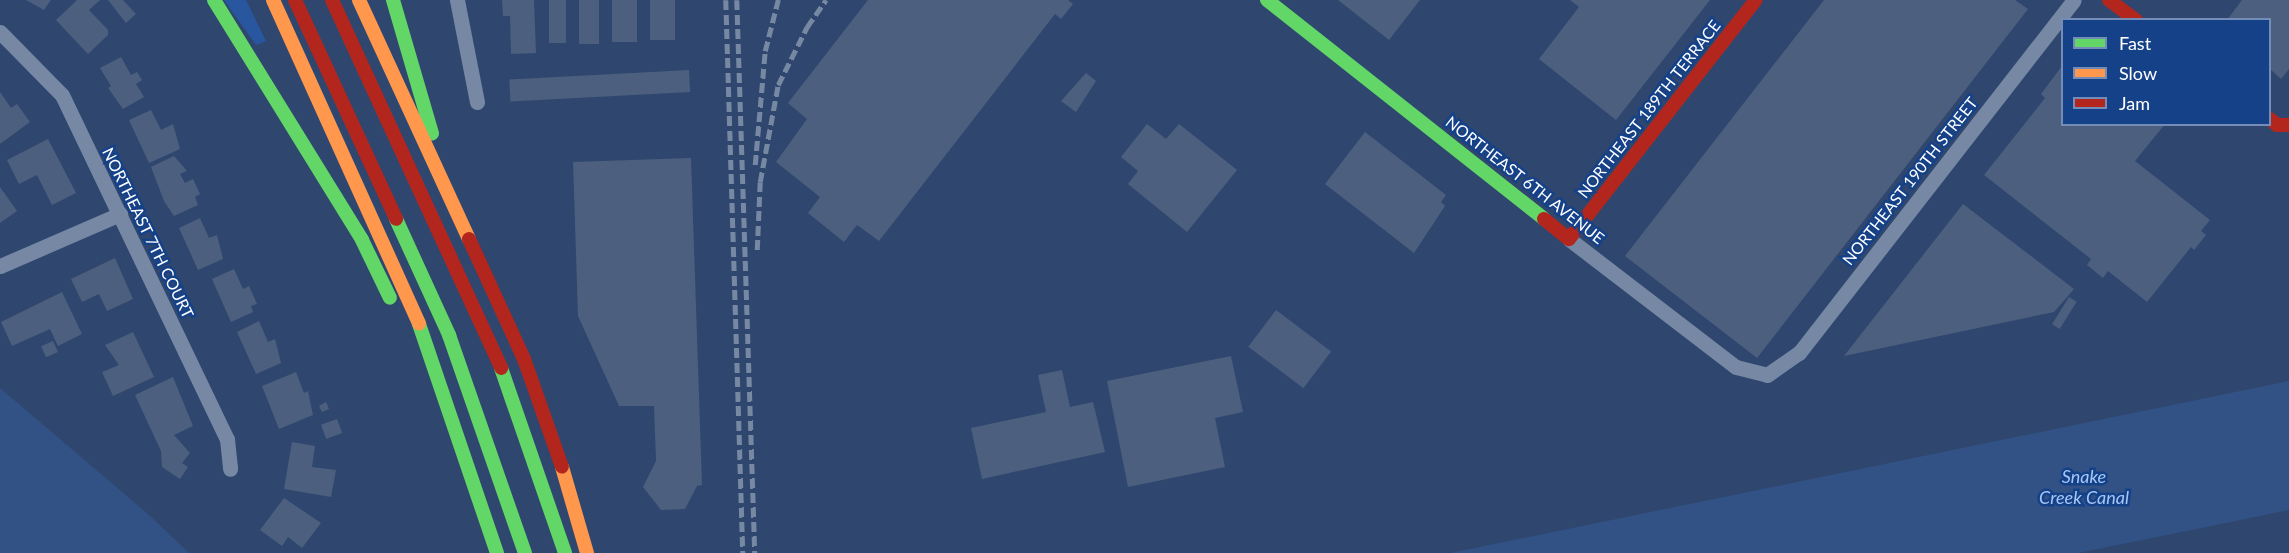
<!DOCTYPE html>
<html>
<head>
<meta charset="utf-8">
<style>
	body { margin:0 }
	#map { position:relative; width:2289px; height:553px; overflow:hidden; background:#2f476e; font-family:Lato,sans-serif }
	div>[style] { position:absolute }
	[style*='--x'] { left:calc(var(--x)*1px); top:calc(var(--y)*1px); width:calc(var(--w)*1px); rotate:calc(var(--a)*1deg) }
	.green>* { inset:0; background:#28579f }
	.water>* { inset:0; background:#325286 }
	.building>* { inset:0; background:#4c5f7e; transform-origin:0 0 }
	.street>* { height:15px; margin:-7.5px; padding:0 7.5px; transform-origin:7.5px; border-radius:7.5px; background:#7688a4 }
	.fast>* { height:14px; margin:-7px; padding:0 7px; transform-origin:7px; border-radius:7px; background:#63d668 }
	.slow>* { height:14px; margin:-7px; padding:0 7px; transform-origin:7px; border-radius:7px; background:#ff974d }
	.jam>* { height:14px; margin:-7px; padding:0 7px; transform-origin:7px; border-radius:7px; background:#b3261e }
	.rail>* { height:4.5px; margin-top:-2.25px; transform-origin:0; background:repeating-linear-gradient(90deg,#7788a3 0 10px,transparent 0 14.5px) }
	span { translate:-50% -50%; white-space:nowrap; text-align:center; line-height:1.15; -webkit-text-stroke:5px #154188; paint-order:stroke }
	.street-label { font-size:16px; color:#fff }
	.water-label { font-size:18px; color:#a6c7f6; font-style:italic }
	.legend { position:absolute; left:2061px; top:18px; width:210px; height:108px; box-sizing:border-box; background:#154188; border:2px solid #738db8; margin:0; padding:8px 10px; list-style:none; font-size:18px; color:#fff }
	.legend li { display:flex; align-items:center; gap:12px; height:30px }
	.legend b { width:30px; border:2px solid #738db8 }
</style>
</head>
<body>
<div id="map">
	<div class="green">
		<div style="clip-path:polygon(224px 0,246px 0,266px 41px,256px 45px)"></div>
	</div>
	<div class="water">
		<div style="clip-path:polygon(2289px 381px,2289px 510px,2078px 553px,1451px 553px)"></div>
		<div style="clip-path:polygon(0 388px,149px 515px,189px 553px,0 553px)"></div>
	</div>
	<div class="building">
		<div style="clip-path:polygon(26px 0,51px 0,44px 10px)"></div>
		<div style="clip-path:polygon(77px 0,100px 0,89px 10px,108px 30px,108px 35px,88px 54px,56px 20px)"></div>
		<div style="clip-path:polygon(108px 0,123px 0,136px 14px,126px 23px)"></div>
		<div style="clip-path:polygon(502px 0,534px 0,536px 53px,511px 54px,510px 16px,503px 16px)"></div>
		<div style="left:549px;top:0;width:17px;height:43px"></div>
		<div style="left:579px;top:0;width:20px;height:44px"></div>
		<div style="left:612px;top:0;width:25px;height:42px"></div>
		<div style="left:650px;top:0;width:25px;height:40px"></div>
		<div style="clip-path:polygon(868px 0,1068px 0,1073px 4px,1061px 19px,1055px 14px,879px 241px,857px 225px,844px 242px,808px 213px,820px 197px,776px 162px,807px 119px,788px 103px)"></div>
		<div style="clip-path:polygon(1338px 0,1420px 0,1389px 40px)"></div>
		<div style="clip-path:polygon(1570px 0,1710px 0,1616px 120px,1539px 59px,1579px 7px)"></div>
		<div style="clip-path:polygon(1824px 0,2015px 0,2028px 9px,1757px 358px,1625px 256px)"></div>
		<div style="clip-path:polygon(2242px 0,2289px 0,2289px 69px,2281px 79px,2270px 69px,2270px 20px,2227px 20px)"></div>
		<div style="clip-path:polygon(121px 57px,131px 75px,137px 72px,142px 80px,136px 84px,144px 97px,123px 109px,108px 88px,111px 86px,100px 68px)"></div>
		<div style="clip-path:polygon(2062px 66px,2062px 124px,2165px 124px,2135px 161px,2210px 220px,2201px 231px,2206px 235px,2194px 250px,2191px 247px,2147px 302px,2108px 271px,2103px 278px,2087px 265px,2091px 259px,1984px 175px,2045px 98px,2041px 94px)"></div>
		<div style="left:689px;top:70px;width:22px;height:180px;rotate:87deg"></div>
		<div style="clip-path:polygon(1086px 73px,1096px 81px,1076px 112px,1061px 101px)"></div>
		<div style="clip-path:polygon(0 92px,11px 108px,17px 104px,30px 122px,0 144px)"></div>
		<div style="clip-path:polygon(151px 110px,161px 130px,173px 124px,180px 149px,149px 163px,129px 120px)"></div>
		<div style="clip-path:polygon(1147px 124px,1166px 139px,1179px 124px,1237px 170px,1187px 232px,1128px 184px,1138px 171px,1121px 157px)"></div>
		<div style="clip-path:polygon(1365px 132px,1446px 195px,1441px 202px,1445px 206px,1414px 253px,1325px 184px)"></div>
		<div style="clip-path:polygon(48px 139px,76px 193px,52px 205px,37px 175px,19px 184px,7px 160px)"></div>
		<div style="clip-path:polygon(174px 156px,187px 171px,180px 174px,185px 183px,193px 179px,200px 194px,195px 197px,198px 205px,174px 216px,164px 201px,151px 167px)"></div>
		<div style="clip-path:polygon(691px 158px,702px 485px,697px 486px,685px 509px,661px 510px,643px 487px,656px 461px,654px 406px,619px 406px,578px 316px,573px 162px)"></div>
		<div style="clip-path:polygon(0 187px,17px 211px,0 223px)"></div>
		<div style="clip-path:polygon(1963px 204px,2074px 289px,2054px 312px,1844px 356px)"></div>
		<div style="clip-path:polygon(200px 218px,209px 238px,217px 235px,223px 259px,198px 270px,179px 228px)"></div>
		<div style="clip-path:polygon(115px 258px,133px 299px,107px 311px,99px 294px,82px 302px,71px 279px)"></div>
		<div style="clip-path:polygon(234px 269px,243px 289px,249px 286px,257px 304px,251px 306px,253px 312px,231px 322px,212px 279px)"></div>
		<div style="clip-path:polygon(62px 292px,82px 334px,58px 346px,50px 329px,12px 346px,1px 322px)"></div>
		<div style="left:2069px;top:297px;width:9px;height:32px;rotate:32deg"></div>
		<div style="left:1276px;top:310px;width:69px;height:46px;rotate:37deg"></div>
		<div style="clip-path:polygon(259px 321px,268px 342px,275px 339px,281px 363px,256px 374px,237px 332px)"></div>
		<div style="clip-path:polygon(133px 332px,154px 377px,113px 396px,102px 372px,119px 365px,105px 345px)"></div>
		<div style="left:53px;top:341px;width:12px;height:13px;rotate:66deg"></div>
		<div style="clip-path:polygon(1231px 356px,1243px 412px,1215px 418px,1225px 467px,1128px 487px,1107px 381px)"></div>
		<div style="clip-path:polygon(1062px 370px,1070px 407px,1093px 402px,1105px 452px,982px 479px,971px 428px,1046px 412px,1038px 375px)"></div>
		<div style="clip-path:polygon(296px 372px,304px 393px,308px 391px,313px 415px,279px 429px,262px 386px)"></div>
		<div style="clip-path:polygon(173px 377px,193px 426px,174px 435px,190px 453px,182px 463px,188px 467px,180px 479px,162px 467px,161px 451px,135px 395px)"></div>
		<div style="clip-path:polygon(326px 402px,329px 409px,322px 412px,319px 406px)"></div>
		<div style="left:337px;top:419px;width:15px;height:17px;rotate:70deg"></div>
		<div style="clip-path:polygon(292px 442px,315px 446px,312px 467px,336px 470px,331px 497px,284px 489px)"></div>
		<div style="clip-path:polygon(284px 498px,321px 523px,302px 548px,288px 537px,282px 546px,260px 530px)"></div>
	</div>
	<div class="street">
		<div style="--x:457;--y:0;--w:104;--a:78.9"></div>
		<div style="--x:0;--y:32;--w:88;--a:45.5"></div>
		<div style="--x:62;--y:95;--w:382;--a:64.4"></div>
		<div style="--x:227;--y:439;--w:30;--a:84"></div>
		<div style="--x:1569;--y:239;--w:210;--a:37.5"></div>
		<div style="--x:1736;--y:367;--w:32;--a:14"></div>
		<div style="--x:1767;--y:375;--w:39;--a:-35"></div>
		<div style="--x:1799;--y:353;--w:447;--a:-52.1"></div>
		<div style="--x:0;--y:266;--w:131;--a:-23.4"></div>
	</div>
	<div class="fast">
		<div style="--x:214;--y:0;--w:282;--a:58.3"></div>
		<div style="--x:362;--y:240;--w:64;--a:64.2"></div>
		<div style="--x:393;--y:0;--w:139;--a:73.7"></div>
		<div style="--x:1267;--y:0;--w:353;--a:38.3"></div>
		<div style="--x:396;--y:219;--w:128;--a:65.4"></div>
		<div style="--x:449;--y:335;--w:231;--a:70.8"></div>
		<div style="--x:419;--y:324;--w:242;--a:71.2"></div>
		<div style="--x:501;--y:368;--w:196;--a:70.9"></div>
	</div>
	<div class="slow">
		<div style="--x:273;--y:0;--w:355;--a:65.7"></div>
		<div style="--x:359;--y:0;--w:263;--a:65.3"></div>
		<div style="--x:562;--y:467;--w:90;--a:73.8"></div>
	</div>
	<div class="jam">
		<div style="--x:295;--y:0;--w:241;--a:65.2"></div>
		<div style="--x:332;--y:0;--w:405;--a:65.3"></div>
		<div style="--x:2109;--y:0;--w:34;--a:37"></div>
		<div style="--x:2270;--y:119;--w:9;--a:41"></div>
		<div style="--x:2277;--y:125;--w:12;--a:0"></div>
		<div style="--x:1544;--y:219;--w:32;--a:39"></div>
		<div style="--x:1569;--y:239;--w:303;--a:-52"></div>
		<div style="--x:469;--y:239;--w:132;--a:65.4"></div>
		<div style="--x:524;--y:359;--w:114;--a:70.6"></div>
	</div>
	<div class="rail">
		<div style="--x:726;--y:0;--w:553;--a:88.24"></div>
		<div style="--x:737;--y:0;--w:553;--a:88.14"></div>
		<div style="--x:755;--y:165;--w:114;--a:-85"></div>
		<div style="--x:765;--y:51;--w:53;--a:-75.7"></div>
		<div style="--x:757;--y:250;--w:68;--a:-87.5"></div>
		<div style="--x:760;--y:182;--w:99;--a:-79.5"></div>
		<div style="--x:778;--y:85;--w:65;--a:-63.4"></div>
		<div style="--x:807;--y:27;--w:33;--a:-55"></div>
	</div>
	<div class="street-label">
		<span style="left:1649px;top:109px;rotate:-52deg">NORTHEAST 189TH TERRACE</span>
		<span style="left:1525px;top:180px;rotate:38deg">NORTHEAST 6TH AVENUE</span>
		<span style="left:1910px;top:181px;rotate:-52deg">NORTHEAST 190TH STREET</span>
		<span style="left:148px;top:233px;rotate:64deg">NORTHEAST 7TH COURT</span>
	</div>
	<div class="water-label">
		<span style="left:2084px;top:487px">Snake<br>Creek Canal</span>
	</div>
	<ul class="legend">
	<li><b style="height:8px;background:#63d668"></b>Fast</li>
	<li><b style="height:8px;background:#ff974d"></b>Slow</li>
	<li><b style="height:8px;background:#b3261e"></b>Jam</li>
	</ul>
</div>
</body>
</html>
